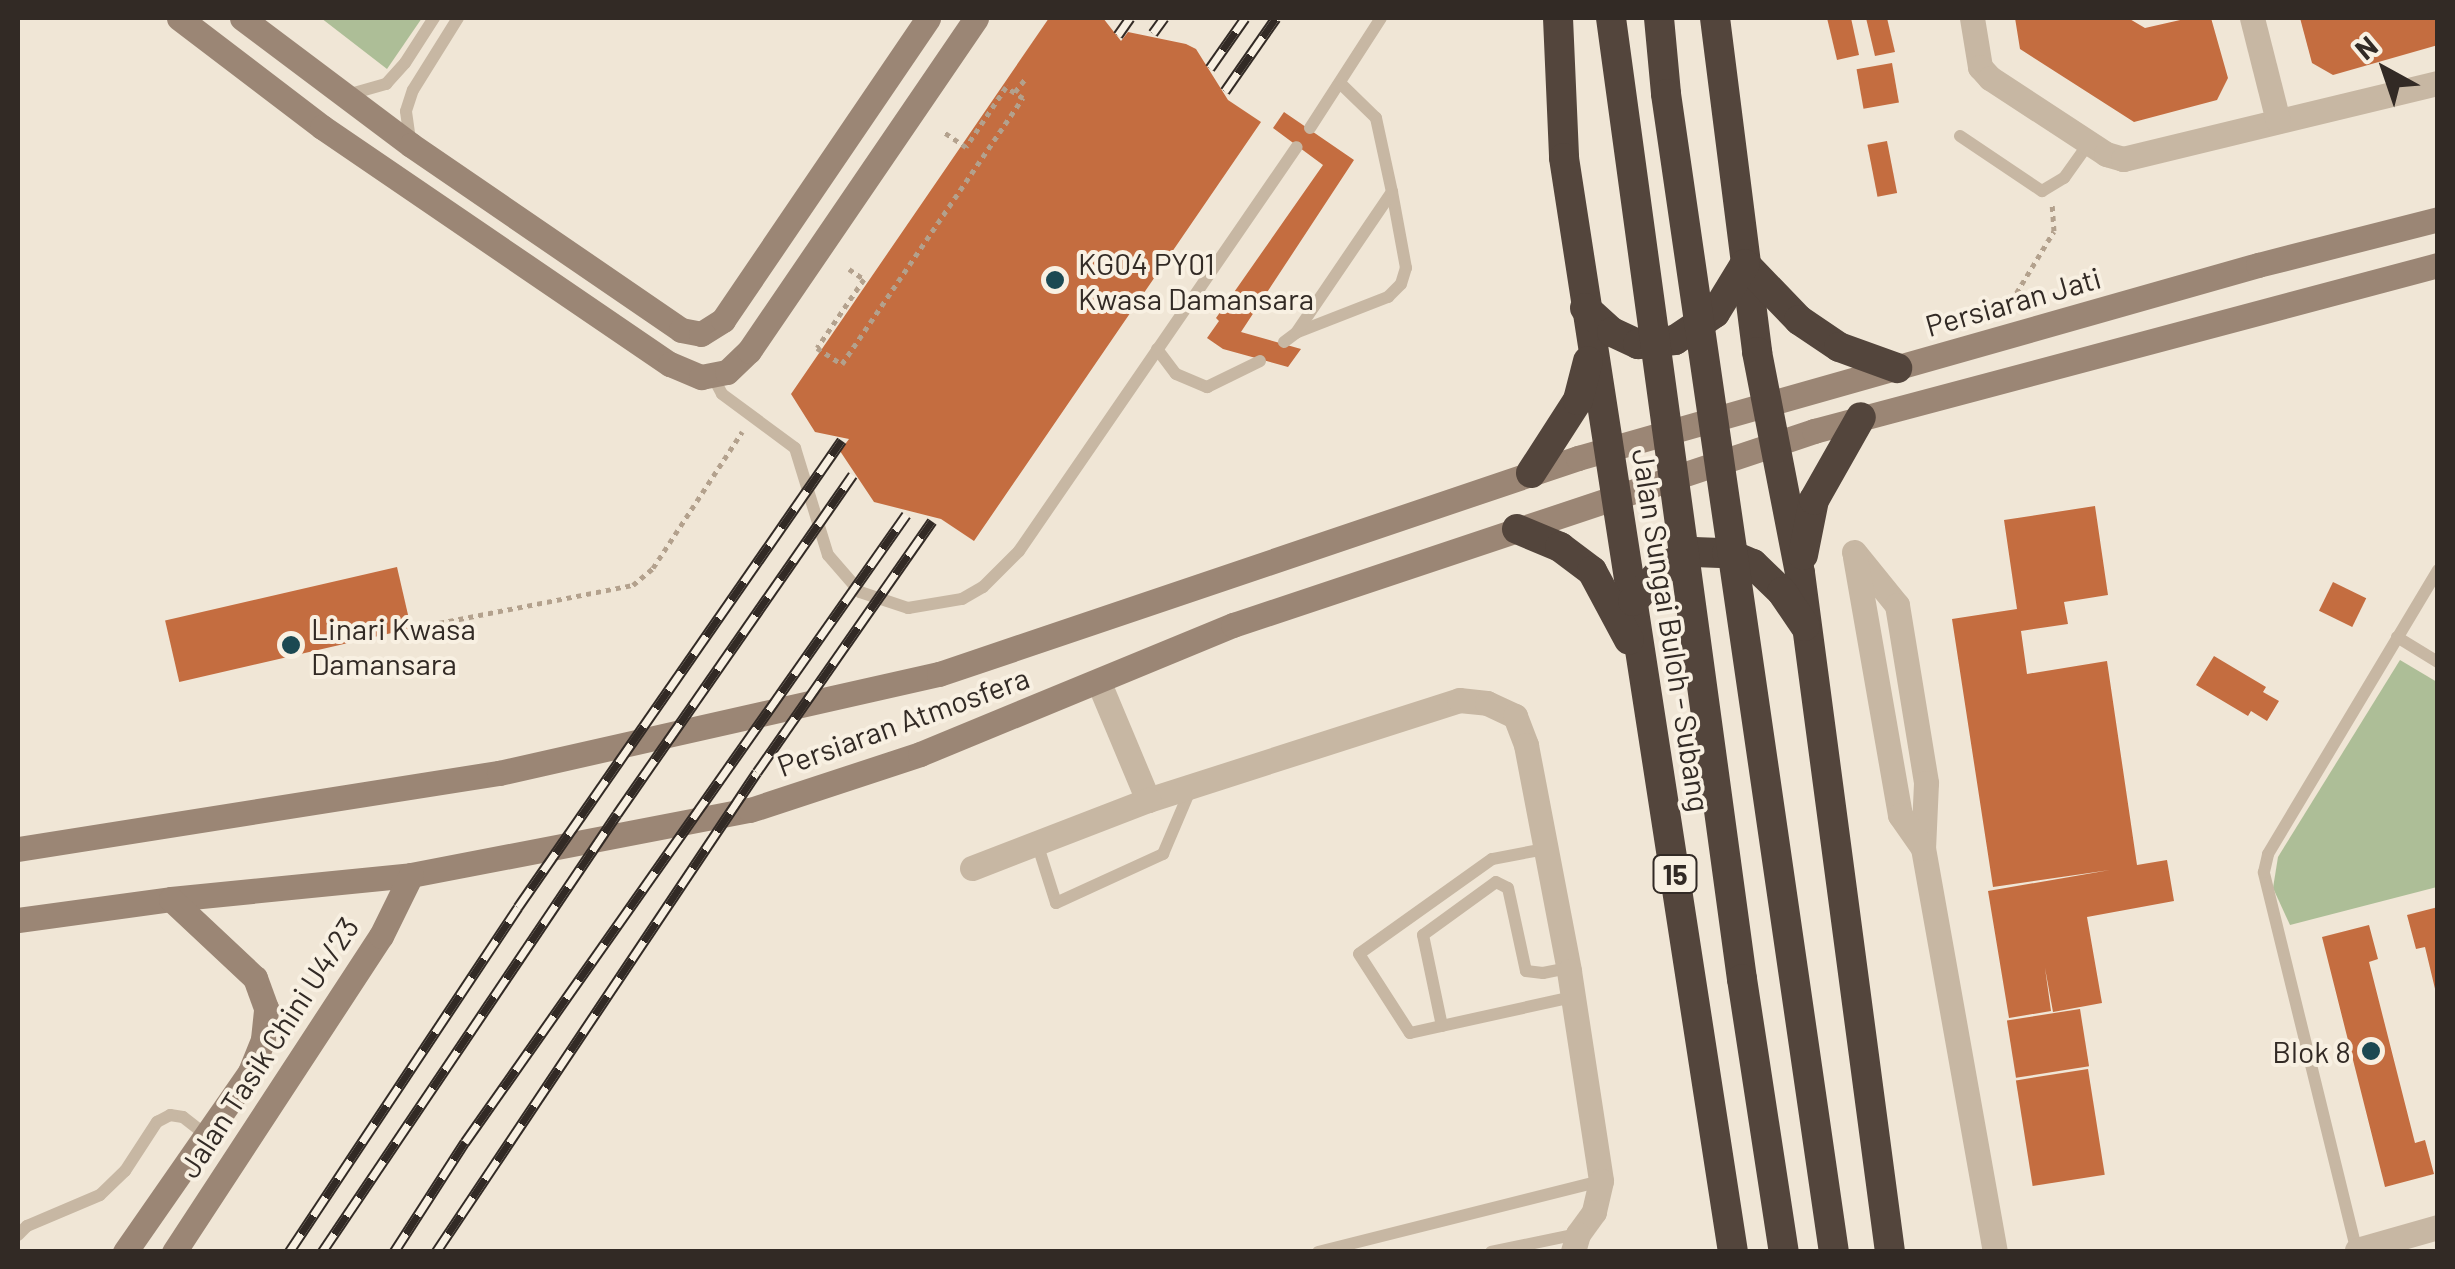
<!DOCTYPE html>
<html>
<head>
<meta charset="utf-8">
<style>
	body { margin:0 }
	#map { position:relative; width:2455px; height:1269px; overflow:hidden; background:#f0e6d6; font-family:Barlow,sans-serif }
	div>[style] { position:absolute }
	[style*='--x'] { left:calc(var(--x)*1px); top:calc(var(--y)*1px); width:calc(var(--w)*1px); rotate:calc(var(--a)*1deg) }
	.green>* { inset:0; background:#adbe97 }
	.building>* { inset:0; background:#c46d40; transform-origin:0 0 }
	.path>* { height:5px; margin-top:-2.5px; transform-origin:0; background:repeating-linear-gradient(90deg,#b3a18d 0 5px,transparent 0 10px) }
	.lane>* { height:12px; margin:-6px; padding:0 6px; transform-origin:6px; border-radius:6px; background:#c7b7a3 }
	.street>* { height:25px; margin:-12.5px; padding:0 12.5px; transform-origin:12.5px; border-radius:12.5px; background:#c7b7a3 }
	.secondary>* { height:25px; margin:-12.5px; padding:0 12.5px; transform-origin:12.5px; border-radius:12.5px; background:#9b8675 }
	.highway>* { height:30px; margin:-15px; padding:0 15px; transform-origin:15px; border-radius:15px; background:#53453c }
	.rail>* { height:11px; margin-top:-5.5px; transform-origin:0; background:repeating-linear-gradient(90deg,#f8f0e2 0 22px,#322a25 0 44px); box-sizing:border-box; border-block:2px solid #322a25 }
	.highway-bridge>* { height:30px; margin:-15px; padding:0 15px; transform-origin:15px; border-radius:15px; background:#53453c }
	.dots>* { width:28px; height:28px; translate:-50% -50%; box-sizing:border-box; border:5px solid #f8f0e2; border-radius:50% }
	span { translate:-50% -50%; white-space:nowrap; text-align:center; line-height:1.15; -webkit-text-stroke:8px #f8f0e2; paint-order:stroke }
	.shield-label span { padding:2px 8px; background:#f8f0e2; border:2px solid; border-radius:8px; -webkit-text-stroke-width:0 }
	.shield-label { font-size:28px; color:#322a25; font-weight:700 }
	.poi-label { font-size:30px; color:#322a25 }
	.left { translate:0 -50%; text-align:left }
	.right { translate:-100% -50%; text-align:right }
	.street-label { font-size:30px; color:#322a25 }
	.frame { position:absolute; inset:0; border:20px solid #322a25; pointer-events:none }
	.north { position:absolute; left:2335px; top:20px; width:100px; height:100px; -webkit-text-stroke:8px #f8f0e2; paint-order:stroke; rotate:320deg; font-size:28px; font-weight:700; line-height:40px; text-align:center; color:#322a25 }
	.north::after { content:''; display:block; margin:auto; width:35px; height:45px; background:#322a25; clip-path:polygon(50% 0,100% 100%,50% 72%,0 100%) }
</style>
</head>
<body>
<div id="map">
	<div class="green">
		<div style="clip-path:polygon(321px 18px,422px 18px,387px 69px)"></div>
		<div style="clip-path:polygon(2400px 660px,2437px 682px,2437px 887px,2290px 925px,2273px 888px,2278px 857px)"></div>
	</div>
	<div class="building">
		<div style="clip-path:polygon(1049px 18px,1103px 18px,1121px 41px,1128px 32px,1186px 44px,1196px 49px,1228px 100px,1261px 122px,974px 541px,941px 519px,874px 502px,840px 451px,849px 439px,815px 432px,791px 394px)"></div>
		<div style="clip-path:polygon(1827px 18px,1851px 18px,1859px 55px,1837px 60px)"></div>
		<div style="clip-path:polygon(1866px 18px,1887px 18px,1895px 52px,1875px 56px)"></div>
		<div style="clip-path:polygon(2015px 18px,2128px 18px,2145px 28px,2189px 18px,2211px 18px,2228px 78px,2217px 100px,2134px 122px,2020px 49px)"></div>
		<div style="clip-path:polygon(2300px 18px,2438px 18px,2438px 45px,2333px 75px,2312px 63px)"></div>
		<div style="left:1892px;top:63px;width:40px;height:36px;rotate:80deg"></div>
		<div style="clip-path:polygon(1284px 112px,1354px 160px,1241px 332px,1301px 349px,1288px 367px,1223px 349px,1207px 338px,1219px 321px,1216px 318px,1323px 165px,1273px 128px)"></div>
		<div style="left:1887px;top:141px;width:53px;height:20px;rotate:79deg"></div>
		<div style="clip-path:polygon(2095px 506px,2108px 595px,2064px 602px,2068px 624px,2021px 631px,2027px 674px,2107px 661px,2137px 865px,2167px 860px,2174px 901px,2087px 917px,2102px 1003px,2053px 1012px,2045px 968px,2051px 1011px,2009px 1018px,1988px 891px,2110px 870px,1993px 887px,1952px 619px,2017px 609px,2004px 520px)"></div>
		<div style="left:397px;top:567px;width:63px;height:238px;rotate:77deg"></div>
		<div style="left:2333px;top:582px;width:37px;height:32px;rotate:26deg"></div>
		<div style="clip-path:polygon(2214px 656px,2266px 687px,2263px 692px,2279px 701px,2267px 721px,2251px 711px,2248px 716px,2196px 685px)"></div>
		<div style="clip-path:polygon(2438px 907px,2438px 993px,2436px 993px,2425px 947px,2416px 949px,2407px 915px)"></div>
		<div style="clip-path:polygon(2369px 925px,2378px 959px,2369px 962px,2415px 1143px,2425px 1140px,2434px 1174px,2385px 1187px,2322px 937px)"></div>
		<div style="left:2080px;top:1009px;width:58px;height:74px;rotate:81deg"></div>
		<div style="left:2088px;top:1069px;width:107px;height:73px;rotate:81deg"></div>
	</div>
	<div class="path">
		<div style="--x:1015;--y:92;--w:16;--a:-52"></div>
		<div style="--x:849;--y:269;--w:18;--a:34"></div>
		<div style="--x:864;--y:279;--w:83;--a:124.3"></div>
		<div style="--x:817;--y:348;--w:30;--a:33"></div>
		<div style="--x:842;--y:364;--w:322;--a:-55.8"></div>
		<div style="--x:1023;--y:98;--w:20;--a:-147"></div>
		<div style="--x:1006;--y:87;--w:72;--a:123.7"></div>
		<div style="--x:966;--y:147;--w:29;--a:-146"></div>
		<div style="--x:2006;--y:310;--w:92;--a:-58.7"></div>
		<div style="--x:2054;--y:231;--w:27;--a:-94"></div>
		<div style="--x:439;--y:623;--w:198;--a:-11.1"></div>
		<div style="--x:633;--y:585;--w:26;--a:-40"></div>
		<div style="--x:653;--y:568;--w:163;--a:-56.8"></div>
	</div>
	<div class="lane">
		<div style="--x:347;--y:95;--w:41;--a:-15.8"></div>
		<div style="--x:386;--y:84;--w:28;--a:-48"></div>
		<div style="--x:405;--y:63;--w:54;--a:-57.2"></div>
		<div style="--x:1310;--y:128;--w:131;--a:-57.2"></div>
		<div style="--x:1960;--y:136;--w:99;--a:33.9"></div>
		<div style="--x:2042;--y:191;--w:26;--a:-31"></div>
		<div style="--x:2064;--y:178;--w:43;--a:-54.5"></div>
		<div style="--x:410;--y:140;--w:29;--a:-98"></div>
		<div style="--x:406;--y:111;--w:22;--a:-72"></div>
		<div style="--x:413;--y:90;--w:85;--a:-58"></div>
		<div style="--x:1298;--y:332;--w:97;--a:-21.3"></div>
		<div style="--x:1388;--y:297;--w:18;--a:-45"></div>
		<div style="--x:1401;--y:284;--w:17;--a:-73"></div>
		<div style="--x:1406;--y:268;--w:77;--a:-100.4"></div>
		<div style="--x:1284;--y:342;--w:15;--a:-37"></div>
		<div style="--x:1296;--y:333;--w:171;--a:-55.8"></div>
		<div style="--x:1392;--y:192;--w:76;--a:-102.2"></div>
		<div style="--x:1376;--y:118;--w:49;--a:-135.8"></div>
		<div style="--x:1157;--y:349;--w:31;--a:53"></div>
		<div style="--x:1176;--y:374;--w:34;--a:23"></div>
		<div style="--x:1207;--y:387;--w:59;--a:-26.1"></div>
		<div style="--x:713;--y:377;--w:19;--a:62"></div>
		<div style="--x:722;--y:394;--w:91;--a:36.5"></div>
		<div style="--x:795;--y:448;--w:112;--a:72.9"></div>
		<div style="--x:828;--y:555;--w:49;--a:49.1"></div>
		<div style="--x:860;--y:592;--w:51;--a:18.4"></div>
		<div style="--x:908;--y:608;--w:55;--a:-9.5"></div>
		<div style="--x:962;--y:599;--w:24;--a:-30"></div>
		<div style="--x:983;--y:587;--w:51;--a:-45"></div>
		<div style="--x:1019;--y:551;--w:490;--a:-55.5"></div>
		<div style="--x:2397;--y:637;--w:48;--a:31.4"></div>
		<div style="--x:1037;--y:843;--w:63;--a:72.4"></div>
		<div style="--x:1056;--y:903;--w:118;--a:-24.6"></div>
		<div style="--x:1163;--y:854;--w:72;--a:-67"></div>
		<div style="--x:1545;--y:849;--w:54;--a:169.3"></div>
		<div style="--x:1492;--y:859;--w:163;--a:144.5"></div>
		<div style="--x:1359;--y:954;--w:94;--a:57.2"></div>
		<div style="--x:1410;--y:1033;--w:167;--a:-12.5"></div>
		<div style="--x:1442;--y:1026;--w:93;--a:-101.8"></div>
		<div style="--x:1423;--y:935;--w:90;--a:-36"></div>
		<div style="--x:1496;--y:882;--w:13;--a:27"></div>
		<div style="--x:1508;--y:888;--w:85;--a:77.8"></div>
		<div style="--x:1526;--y:971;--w:17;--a:7"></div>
		<div style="--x:1543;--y:973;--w:25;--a:-11"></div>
		<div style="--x:18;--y:1235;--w:13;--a:-45"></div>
		<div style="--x:27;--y:1226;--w:79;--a:-23"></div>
		<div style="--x:100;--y:1195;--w:35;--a:-44"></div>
		<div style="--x:125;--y:1171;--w:59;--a:-56.9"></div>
		<div style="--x:157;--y:1122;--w:15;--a:-28"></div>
		<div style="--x:170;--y:1115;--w:13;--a:9"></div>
		<div style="--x:183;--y:1117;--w:28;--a:38"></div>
		<div style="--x:1318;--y:1252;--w:292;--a:-14.1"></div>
		<div style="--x:1491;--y:1252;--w:89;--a:-11.7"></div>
		<div style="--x:2357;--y:1252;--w:391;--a:-103.8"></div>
		<div style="--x:2264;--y:872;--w:18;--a:-77"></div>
		<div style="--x:2268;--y:854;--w:331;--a:-59.1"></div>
	</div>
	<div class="street">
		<div style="--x:1972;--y:18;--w:50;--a:80.7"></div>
		<div style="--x:1980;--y:67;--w:15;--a:48"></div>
		<div style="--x:1990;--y:78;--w:139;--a:33.2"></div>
		<div style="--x:2106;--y:154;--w:18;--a:16"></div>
		<div style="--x:2123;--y:159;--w:324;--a:-13.6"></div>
		<div style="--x:2252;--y:18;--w:106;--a:75.8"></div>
		<div style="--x:1854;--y:552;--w:68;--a:50.9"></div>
		<div style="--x:1897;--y:605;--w:180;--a:80.7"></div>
		<div style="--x:1926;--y:783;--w:65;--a:92.6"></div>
		<div style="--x:1923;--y:848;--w:410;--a:79.9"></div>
		<div style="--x:1855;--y:557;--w:262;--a:80.1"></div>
		<div style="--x:1900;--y:815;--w:40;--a:55.1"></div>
		<div style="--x:1099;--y:683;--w:127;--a:67.3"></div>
		<div style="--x:1148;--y:800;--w:327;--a:-17.8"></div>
		<div style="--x:1459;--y:700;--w:28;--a:6"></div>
		<div style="--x:1487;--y:703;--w:31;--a:25"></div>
		<div style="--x:1515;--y:716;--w:31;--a:69"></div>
		<div style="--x:1526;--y:745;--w:230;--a:79.2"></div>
		<div style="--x:1569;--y:971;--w:212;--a:81.3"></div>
		<div style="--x:1601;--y:1181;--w:32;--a:103"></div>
		<div style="--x:1594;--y:1212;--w:27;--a:126"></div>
		<div style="--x:1578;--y:1234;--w:19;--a:106"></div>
		<div style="--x:972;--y:868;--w:189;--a:-21.1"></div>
		<div style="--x:2357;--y:1250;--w:84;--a:-15.9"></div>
	</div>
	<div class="secondary">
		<div style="--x:179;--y:18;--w:180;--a:37.3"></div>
		<div style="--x:322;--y:127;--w:421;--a:34.3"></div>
		<div style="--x:670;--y:364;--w:34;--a:23"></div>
		<div style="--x:701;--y:377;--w:26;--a:-11"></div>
		<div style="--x:727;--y:372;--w:30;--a:-44"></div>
		<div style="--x:749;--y:351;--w:403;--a:-55.7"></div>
		<div style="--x:242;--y:18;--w:211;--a:36.9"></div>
		<div style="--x:411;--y:145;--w:327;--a:34.4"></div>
		<div style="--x:681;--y:330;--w:20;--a:11"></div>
		<div style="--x:701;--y:334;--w:26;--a:-32"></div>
		<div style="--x:723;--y:320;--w:365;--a:-55.8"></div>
		<div style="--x:18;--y:849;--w:487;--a:-9"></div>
		<div style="--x:499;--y:773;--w:451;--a:-12.7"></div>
		<div style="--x:939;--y:674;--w:675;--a:-18.68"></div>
		<div style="--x:1578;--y:458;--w:707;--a:-15.85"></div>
		<div style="--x:2258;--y:265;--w:186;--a:-14.3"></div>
		<div style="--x:18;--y:920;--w:154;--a:-7.8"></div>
		<div style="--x:171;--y:899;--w:241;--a:-5.7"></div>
		<div style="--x:411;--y:875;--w:345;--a:-10.9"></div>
		<div style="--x:750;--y:810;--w:179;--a:-18.2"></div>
		<div style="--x:920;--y:754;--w:339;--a:-22.4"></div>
		<div style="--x:1233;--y:625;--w:613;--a:-18.46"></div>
		<div style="--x:1814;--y:431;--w:646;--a:-14.9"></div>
		<div style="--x:125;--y:1252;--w:219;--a:-55.2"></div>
		<div style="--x:250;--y:1072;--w:35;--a:-68"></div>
		<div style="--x:263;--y:1039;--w:31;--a:-84"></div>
		<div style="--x:266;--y:1008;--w:32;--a:-110"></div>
		<div style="--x:255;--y:978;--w:115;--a:-136.8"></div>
		<div style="--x:174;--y:1252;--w:378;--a:-56.8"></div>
		<div style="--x:381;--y:936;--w:68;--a:-63.8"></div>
	</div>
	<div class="highway">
		<div style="--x:1558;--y:18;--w:140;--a:87.5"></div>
		<div style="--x:1564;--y:158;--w:1107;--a:81.22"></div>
		<div style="--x:1715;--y:18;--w:337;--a:82.8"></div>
		<div style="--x:1757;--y:352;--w:225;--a:79"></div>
		<div style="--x:1800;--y:573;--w:685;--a:82.45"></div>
		<div style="--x:1745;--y:264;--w:78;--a:46"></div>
		<div style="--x:1799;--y:320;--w:48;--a:34"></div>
		<div style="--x:1839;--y:347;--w:62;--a:19.9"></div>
		<div style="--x:1585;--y:308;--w:36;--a:42"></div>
		<div style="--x:1612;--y:332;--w:29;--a:25"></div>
		<div style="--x:1638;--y:344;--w:37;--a:-6"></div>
		<div style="--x:1675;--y:340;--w:48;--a:-34"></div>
		<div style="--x:1715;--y:313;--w:57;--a:-58.5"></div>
		<div style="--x:1531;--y:473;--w:87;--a:-57.2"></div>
		<div style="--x:1578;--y:400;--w:40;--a:-75.6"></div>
		<div style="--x:1517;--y:529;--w:47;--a:22.7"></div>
		<div style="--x:1560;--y:547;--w:40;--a:37"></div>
		<div style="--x:1592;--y:571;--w:78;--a:61.8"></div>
		<div style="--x:1803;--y:555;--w:56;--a:-78.7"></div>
		<div style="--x:1814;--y:500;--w:95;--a:-60.5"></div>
		<div style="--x:1633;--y:601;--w:48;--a:-46.7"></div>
		<div style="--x:1666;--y:566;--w:31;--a:-27"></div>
		<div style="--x:1694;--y:552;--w:33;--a:2"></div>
		<div style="--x:1727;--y:553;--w:28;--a:23"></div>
		<div style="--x:1753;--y:564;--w:40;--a:44"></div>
		<div style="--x:1782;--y:592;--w:41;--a:55.9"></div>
	</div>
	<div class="rail">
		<div style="--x:1153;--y:33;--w:19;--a:-54"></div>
		<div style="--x:1118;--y:35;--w:21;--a:-55"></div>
		<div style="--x:1210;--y:68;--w:61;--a:-55"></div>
		<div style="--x:1225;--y:91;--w:89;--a:-55.1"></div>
		<div style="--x:289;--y:1252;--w:414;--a:-56.4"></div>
		<div style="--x:518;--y:907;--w:568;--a:-55.25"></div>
		<div style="--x:322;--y:1252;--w:528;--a:-56.04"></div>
		<div style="--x:617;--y:814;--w:413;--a:-55.2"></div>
		<div style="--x:394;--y:1252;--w:131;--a:-57.2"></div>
		<div style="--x:465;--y:1142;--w:767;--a:-54.88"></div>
		<div style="--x:436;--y:1252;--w:577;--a:-56.23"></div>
		<div style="--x:757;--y:772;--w:306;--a:-55.1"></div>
	</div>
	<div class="highway-bridge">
		<div style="--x:1611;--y:18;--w:970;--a:82.24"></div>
		<div style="--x:1742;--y:979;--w:276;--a:81.3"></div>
		<div style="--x:1659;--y:18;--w:76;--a:84.7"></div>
		<div style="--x:1666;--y:94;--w:1170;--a:81.75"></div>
	</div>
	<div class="dots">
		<div style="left:1055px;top:280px;background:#1c4952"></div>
		<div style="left:291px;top:645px;background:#1c4952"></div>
		<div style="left:2371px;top:1051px;background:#1c4952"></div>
	</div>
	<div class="shield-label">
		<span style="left:1675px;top:874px">15</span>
	</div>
	<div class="poi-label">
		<span class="left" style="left:1078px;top:280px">KG04 PY01<br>Kwasa Damansara</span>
		<span class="left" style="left:311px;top:645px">Linari Kwasa<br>Damansara</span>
		<span class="right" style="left:2351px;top:1051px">Blok 8</span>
	</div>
	<div class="street-label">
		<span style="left:2013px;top:301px;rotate:-16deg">Persiaran Jati</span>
		<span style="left:1672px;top:630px;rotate:81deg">Jalan Sungai Buloh - Subang</span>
		<span style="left:903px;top:721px;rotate:-20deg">Persiaran Atmosfera</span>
		<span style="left:268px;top:1047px;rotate:-57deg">Jalan Tasik Chini U4/23</span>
	</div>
	<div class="frame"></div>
	<div class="north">N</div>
</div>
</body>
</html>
